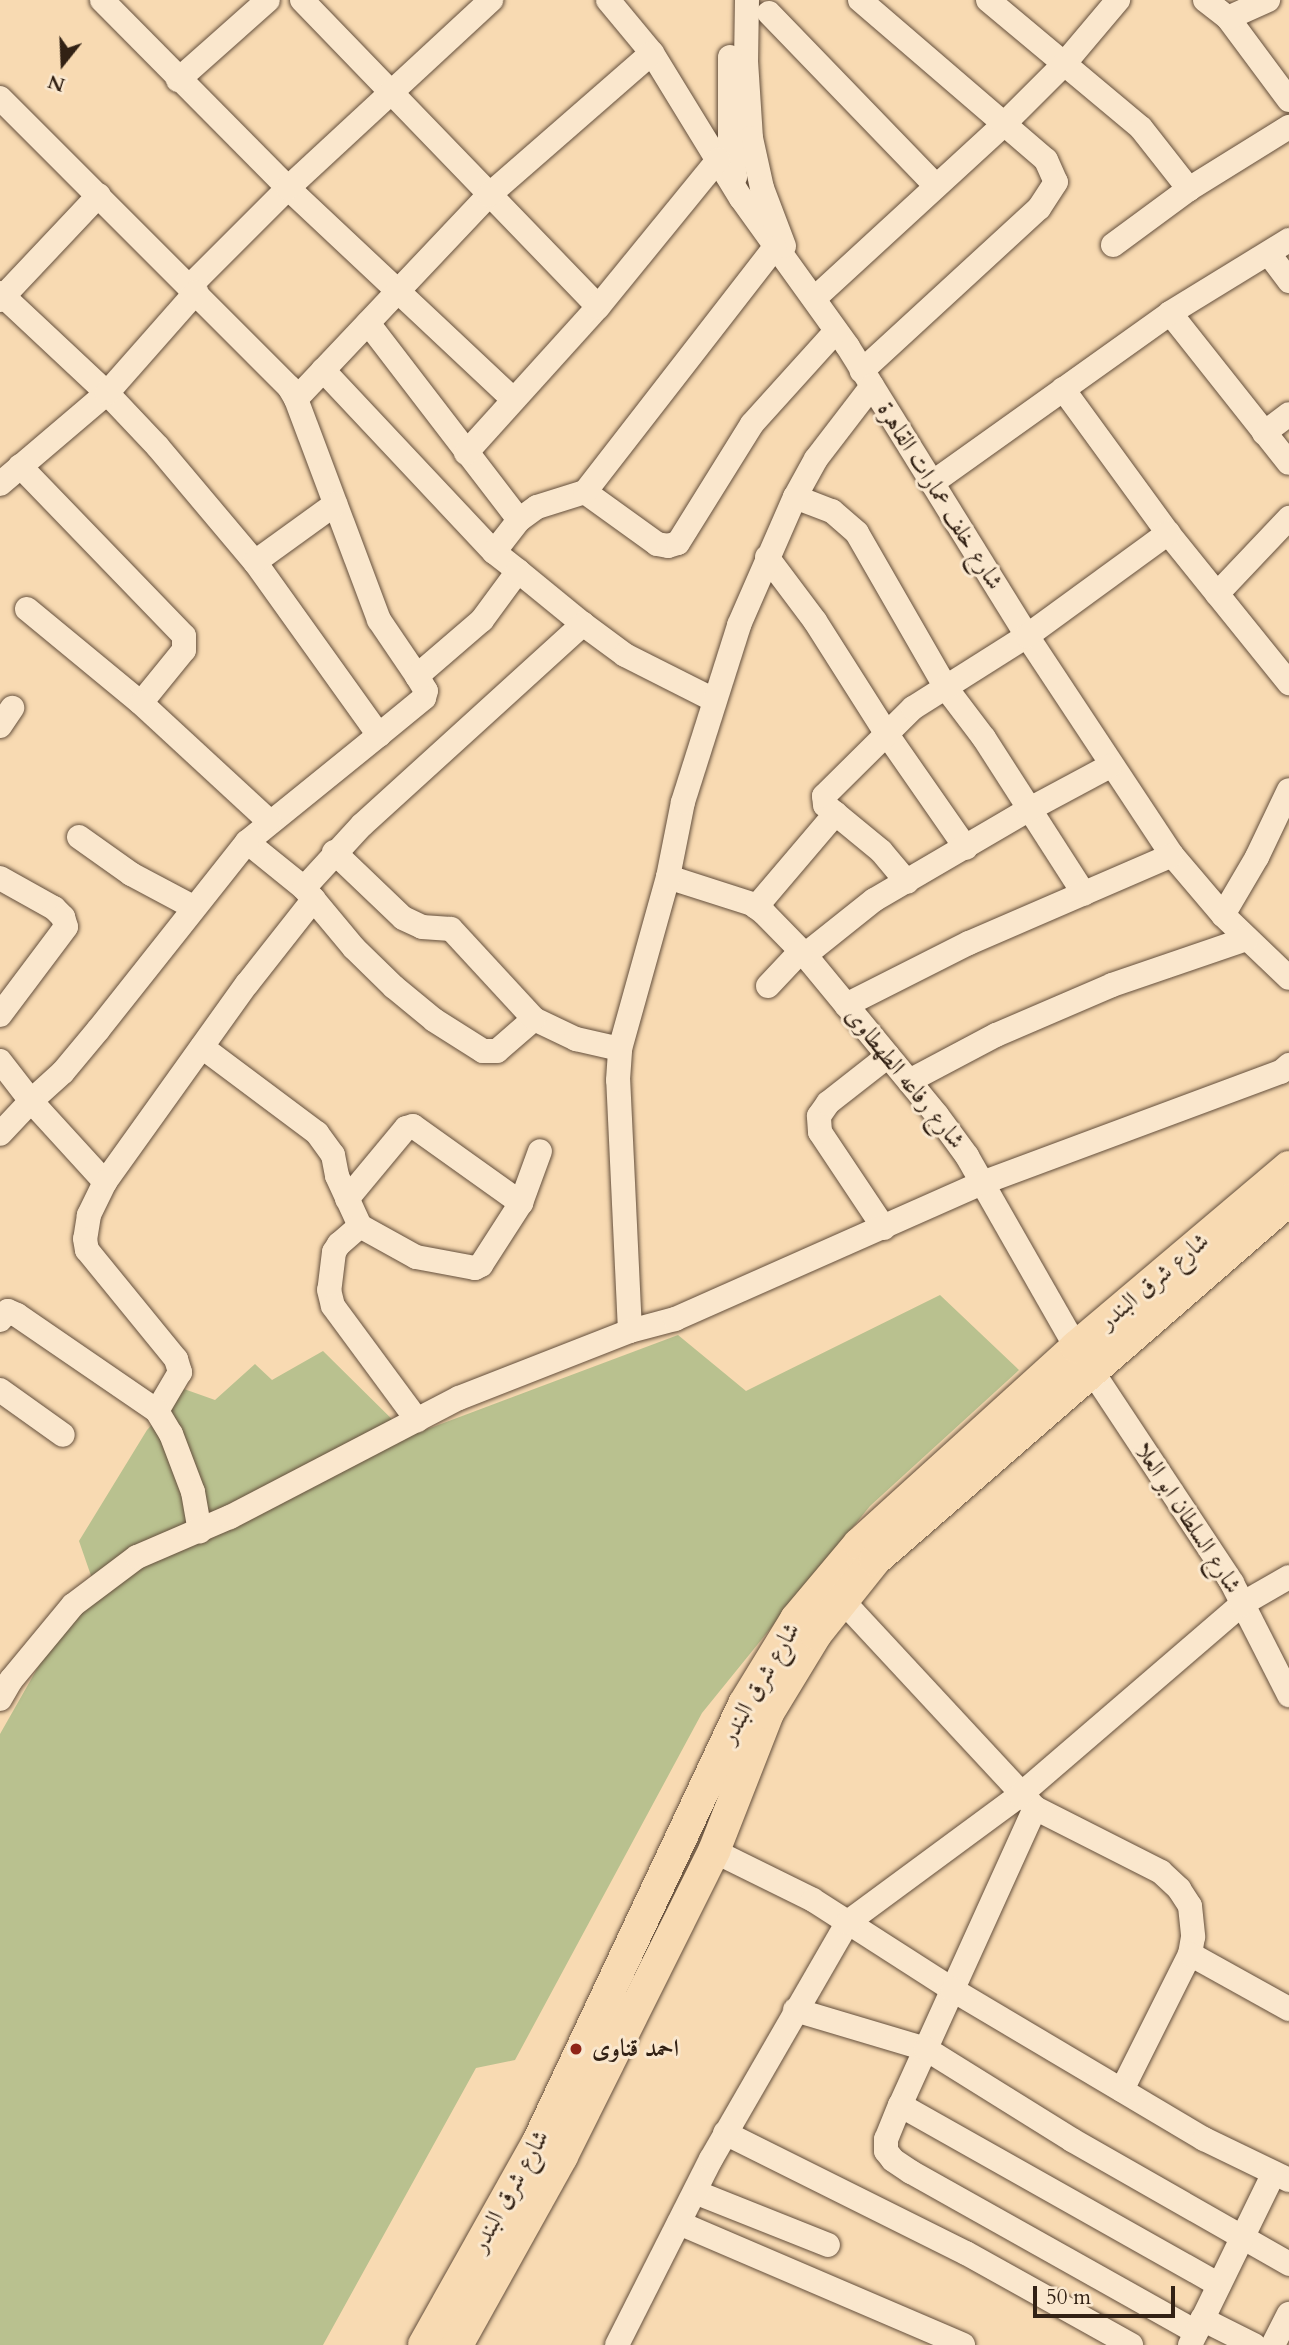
<!DOCTYPE html>
<html>
<head>
<meta charset="utf-8">
<style>
	body { margin:0 }
	#map { position:relative; width:1289px; height:2345px; overflow:hidden; background:#f8dab2; font-family:Cardo,Amiri,serif }
	div>[style] { position:absolute }
	[style*='--x'] { left:calc(var(--x)*1px); top:calc(var(--y)*1px); width:calc(var(--w)*1px); rotate:calc(var(--a)*1deg) }
	.green>* { inset:0; background:#b9c18f }
	.roads { filter:drop-shadow(0 0 2px #644f3c) drop-shadow(0 0 2px #644f3c) }
	.minor>* { height:24px; margin:-12px; padding:0 12px; transform-origin:12px; border-radius:12px; background:#fae7cd }
	.major>* { height:32px; margin:-16px; padding:0 16px; transform-origin:16px; border-radius:16px; background:#f8dab2 }
	.dots>* { width:19px; height:19px; translate:-50% -50%; box-sizing:border-box; border:4px solid #fae7cd; border-radius:50% }
	span { translate:-50% -50%; white-space:nowrap; text-align:center; line-height:1.15; -webkit-text-stroke:6px #fae7cd; paint-order:stroke }
	.street-label { font-size:24px; color:#322114 }
	.poi-label { font-size:24px; color:#322114; font-weight:700 }
	.left { translate:0 -50%; text-align:left }
	.north { position:absolute; left:28px; top:28px; width:70px; height:70px; -webkit-text-stroke:5px #fae7cd; paint-order:stroke; rotate:198deg; font-size:19px; font-weight:700; line-height:28px; text-align:center; color:#322114 }
	.north::after { content:''; display:block; margin:auto; width:24px; height:32px; background:#322114; clip-path:polygon(50% 0,100% 100%,50% 72%,0 100%) }
	.scale { position:absolute; left:1033px; top:2286px; width:142px; height:32px; box-sizing:border-box; border:4px solid #322114; border-top:0; padding-left:9px; font-size:21px; line-height:24px; white-space:nowrap; color:#322114; -webkit-text-stroke:5px #fae7cd; paint-order:stroke }
</style>
</head>
<body>
<div id="map">
	<div class="green">
		<div style="clip-path:polygon(940px 1295px,1019px 1370px,870px 1506px,702px 1713px,515px 2060px,476px 2068px,323px 2345px,0 2345px,0 1734px,50px 1646px,97px 1593px,79px 1541px,147px 1430px,184px 1389px,215px 1400px,255px 1364px,272px 1380px,323px 1351px,409px 1436px,678px 1335px,746px 1391px)"></div>
	</div>
	<div class="roads">
		<div class="minor">
			<div style="--x:102;--y:0;--w:264;--a:45.3"></div>
			<div style="--x:288;--y:188;--w:308;--a:43.2"></div>
			<div style="--x:302;--y:0;--w:426;--a:46"></div>
			<div style="--x:608;--y:0;--w:69;--a:50.3"></div>
			<div style="--x:652;--y:53;--w:170;--a:58.5"></div>
			<div style="--x:741;--y:198;--w:183;--a:54.3"></div>
			<div style="--x:848;--y:347;--w:340;--a:58.2"></div>
			<div style="--x:1027;--y:636;--w:263;--a:56.5"></div>
			<div style="--x:1172;--y:855;--w:79;--a:49.6"></div>
			<div style="--x:1223;--y:915;--w:91;--a:43.7"></div>
			<div style="--x:747;--y:0;--w:61;--a:90.9"></div>
			<div style="--x:746;--y:61;--w:77;--a:86.3"></div>
			<div style="--x:751;--y:138;--w:51;--a:77.6"></div>
			<div style="--x:762;--y:188;--w:62;--a:69.2"></div>
			<div style="--x:860;--y:0;--w:245;--a:40.7"></div>
			<div style="--x:1046;--y:160;--w:24;--a:66"></div>
			<div style="--x:1056;--y:182;--w:31;--a:123"></div>
			<div style="--x:1039;--y:208;--w:241;--a:137.4"></div>
			<div style="--x:988;--y:0;--w:199;--a:39.9"></div>
			<div style="--x:1141;--y:128;--w:78;--a:51.8"></div>
			<div style="--x:1205;--y:0;--w:29;--a:38"></div>
			<div style="--x:1228;--y:18;--w:102;--a:53.4"></div>
			<div style="--x:769;--y:13;--w:240;--a:46"></div>
			<div style="--x:1228;--y:18;--w:44;--a:-24.2"></div>
			<div style="--x:730;--y:57;--w:83;--a:90"></div>
			<div style="--x:730;--y:140;--w:37;--a:82"></div>
			<div style="--x:178;--y:80;--w:120;--a:-41.6"></div>
			<div style="--x:0;--y:98;--w:409;--a:45"></div>
			<div style="--x:289;--y:387;--w:14;--a:60"></div>
			<div style="--x:296;--y:399;--w:236;--a:69.4"></div>
			<div style="--x:379;--y:620;--w:68;--a:55.8"></div>
			<div style="--x:1113;--y:245;--w:94;--a:-36.4"></div>
			<div style="--x:1189;--y:189;--w:118;--a:-31.8"></div>
			<div style="--x:1269;--y:254;--w:34;--a:53"></div>
			<div style="--x:189;--y:287;--w:140;--a:-45"></div>
			<div style="--x:288;--y:188;--w:277;--a:-42.8"></div>
			<div style="--x:0;--y:293;--w:146;--a:43.1"></div>
			<div style="--x:107;--y:393;--w:74;--a:46.6"></div>
			<div style="--x:158;--y:447;--w:150;--a:49.9"></div>
			<div style="--x:255;--y:562;--w:213;--a:54.4"></div>
			<div style="--x:379;--y:735;--w:170;--a:141"></div>
			<div style="--x:247;--y:842;--w:73;--a:38.9"></div>
			<div style="--x:304;--y:888;--w:78;--a:50.2"></div>
			<div style="--x:354;--y:948;--w:56;--a:44.3"></div>
			<div style="--x:394;--y:987;--w:52;--a:39.5"></div>
			<div style="--x:434;--y:1020;--w:58;--a:32.3"></div>
			<div style="--x:483;--y:1051;--w:14;--a:0"></div>
			<div style="--x:497;--y:1051;--w:49;--a:-40.9"></div>
			<div style="--x:534;--y:1019;--w:47;--a:25.5"></div>
			<div style="--x:576;--y:1039;--w:45;--a:12.8"></div>
			<div style="--x:815;--y:298;--w:257;--a:-42.6"></div>
			<div style="--x:1004;--y:124;--w:85;--a:-45"></div>
			<div style="--x:1064;--y:64;--w:84;--a:-49.8"></div>
			<div style="--x:0;--y:300;--w:144;--a:-46.7"></div>
			<div style="--x:1170;--y:313;--w:191;--a:51.6"></div>
			<div style="--x:368;--y:323;--w:248;--a:52.5"></div>
			<div style="--x:323;--y:370;--w:250;--a:46.8"></div>
			<div style="--x:494;--y:552;--w:31;--a:38"></div>
			<div style="--x:518;--y:571;--w:61;--a:126.3"></div>
			<div style="--x:482;--y:620;--w:86;--a:139.3"></div>
			<div style="--x:417;--y:676;--w:17;--a:59"></div>
			<div style="--x:426;--y:691;--w:7;--a:106"></div>
			<div style="--x:424;--y:698;--w:58;--a:140.6"></div>
			<div style="--x:1063;--y:389;--w:178;--a:53.9"></div>
			<div style="--x:1168;--y:533;--w:193;--a:51.1"></div>
			<div style="--x:296;--y:399;--w:281;--a:-46.6"></div>
			<div style="--x:489;--y:195;--w:216;--a:-41.1"></div>
			<div style="--x:1264;--y:433;--w:31;--a:-37"></div>
			<div style="--x:466;--y:453;--w:197;--a:-47.9"></div>
			<div style="--x:598;--y:307;--w:190;--a:-50.8"></div>
			<div style="--x:20;--y:466;--w:236;--a:46"></div>
			<div style="--x:184;--y:636;--w:14;--a:90"></div>
			<div style="--x:184;--y:650;--w:68;--a:129.1"></div>
			<div style="--x:932;--y:483;--w:292;--a:-35.5"></div>
			<div style="--x:1170;--y:313;--w:140;--a:-31.5"></div>
			<div style="--x:0;--y:484;--w:140;--a:-40.4"></div>
			<div style="--x:107;--y:393;--w:135;--a:-48.6"></div>
			<div style="--x:585;--y:492;--w:89;--a:35.8"></div>
			<div style="--x:657;--y:544;--w:11;--a:10"></div>
			<div style="--x:668;--y:546;--w:10;--a:-17"></div>
			<div style="--x:678;--y:543;--w:140;--a:-58.1"></div>
			<div style="--x:752;--y:424;--w:125;--a:-47.9"></div>
			<div style="--x:795;--y:497;--w:40;--a:21"></div>
			<div style="--x:832;--y:511;--w:33;--a:41"></div>
			<div style="--x:857;--y:533;--w:179;--a:60.1"></div>
			<div style="--x:946;--y:688;--w:63;--a:52.8"></div>
			<div style="--x:984;--y:738;--w:185;--a:57.3"></div>
			<div style="--x:494;--y:552;--w:41;--a:-52"></div>
			<div style="--x:519;--y:520;--w:22;--a:-36"></div>
			<div style="--x:537;--y:507;--w:50;--a:-17.4"></div>
			<div style="--x:585;--y:492;--w:309;--a:-52.2"></div>
			<div style="--x:767;--y:557;--w:80;--a:53.1"></div>
			<div style="--x:815;--y:621;--w:133;--a:57.6"></div>
			<div style="--x:886;--y:733;--w:140;--a:55.2"></div>
			<div style="--x:255;--y:562;--w:99;--a:-35.9"></div>
			<div style="--x:518;--y:571;--w:84;--a:39.2"></div>
			<div style="--x:1217;--y:594;--w:105;--a:-46.5"></div>
			<div style="--x:27;--y:609;--w:148;--a:39.5"></div>
			<div style="--x:141;--y:703;--w:174;--a:42.7"></div>
			<div style="--x:0;--y:726;--w:22;--a:-56"></div>
			<div style="--x:79;--y:837;--w:64;--a:35.4"></div>
			<div style="--x:131;--y:874;--w:70;--a:28"></div>
			<div style="--x:247;--y:842;--w:240;--a:128.4"></div>
			<div style="--x:98;--y:1030;--w:55;--a:129.8"></div>
			<div style="--x:63;--y:1072;--w:43;--a:137.8"></div>
			<div style="--x:31;--y:1101;--w:110;--a:47.6"></div>
			<div style="--x:105;--y:1182;--w:244;--a:-54.4"></div>
			<div style="--x:247;--y:984;--w:108;--a:-51.8"></div>
			<div style="--x:334;--y:852;--w:95;--a:43.7"></div>
			<div style="--x:403;--y:918;--w:21;--a:25"></div>
			<div style="--x:422;--y:927;--w:29;--a:4"></div>
			<div style="--x:451;--y:929;--w:122;--a:47.3"></div>
			<div style="--x:668;--y:877;--w:88;--a:17.8"></div>
			<div style="--x:752;--y:904;--w:15;--a:37"></div>
			<div style="--x:764;--y:913;--w:59;--a:45.7"></div>
			<div style="--x:805;--y:955;--w:207;--a:50.5"></div>
			<div style="--x:937;--y:1115;--w:51;--a:53.8"></div>
			<div style="--x:967;--y:1156;--w:220;--a:60.3"></div>
			<div style="--x:1076;--y:1347;--w:283;--a:56.5"></div>
			<div style="--x:1232;--y:1583;--w:126;--a:63"></div>
			<div style="--x:0;--y:878;--w:62;--a:29.1"></div>
			<div style="--x:54;--y:908;--w:13;--a:45"></div>
			<div style="--x:63;--y:917;--w:10;--a:73"></div>
			<div style="--x:66;--y:927;--w:110;--a:126.9"></div>
			<div style="--x:907;--y:882;--w:40;--a:-130"></div>
			<div style="--x:881;--y:851;--w:72;--a:-140.6"></div>
			<div style="--x:825;--y:805;--w:9;--a:-96"></div>
			<div style="--x:824;--y:796;--w:125;--a:-44.7"></div>
			<div style="--x:913;--y:708;--w:135;--a:-32.3"></div>
			<div style="--x:1027;--y:636;--w:175;--a:-36.1"></div>
			<div style="--x:304;--y:888;--w:86;--a:-47.4"></div>
			<div style="--x:362;--y:825;--w:299;--a:-42.3"></div>
			<div style="--x:583;--y:624;--w:52;--a:36.4"></div>
			<div style="--x:625;--y:655;--w:100;--a:26.8"></div>
			<div style="--x:756;--y:907;--w:123;--a:-49.6"></div>
			<div style="--x:1223;--y:915;--w:67;--a:-59.6"></div>
			<div style="--x:1257;--y:857;--w:74;--a:-64.5"></div>
			<div style="--x:805;--y:955;--w:88;--a:-38.6"></div>
			<div style="--x:874;--y:900;--w:178;--a:-30.3"></div>
			<div style="--x:1028;--y:810;--w:93;--a:-28.2"></div>
			<div style="--x:768;--y:986;--w:48;--a:-46.7"></div>
			<div style="--x:846;--y:1005;--w:138;--a:-26.8"></div>
			<div style="--x:969;--y:943;--w:221;--a:-23.4"></div>
			<div style="--x:202;--y:1047;--w:144;--a:36.8"></div>
			<div style="--x:317;--y:1133;--w:27;--a:54"></div>
			<div style="--x:333;--y:1155;--w:21;--a:79"></div>
			<div style="--x:337;--y:1176;--w:55;--a:65.3"></div>
			<div style="--x:360;--y:1226;--w:64;--a:29"></div>
			<div style="--x:416;--y:1257;--w:60;--a:10.6"></div>
			<div style="--x:475;--y:1268;--w:7;--a:-27"></div>
			<div style="--x:481;--y:1265;--w:74;--a:-57.2"></div>
			<div style="--x:521;--y:1203;--w:55;--a:-69.9"></div>
			<div style="--x:0;--y:1061;--w:51;--a:52.2"></div>
			<div style="--x:31;--y:1101;--w:45;--a:133.2"></div>
			<div style="--x:909;--y:1081;--w:98;--a:-27.9"></div>
			<div style="--x:996;--y:1035;--w:126;--a:-23.3"></div>
			<div style="--x:1112;--y:985;--w:142;--a:-18.9"></div>
			<div style="--x:105;--y:1182;--w:37;--a:116"></div>
			<div style="--x:89;--y:1215;--w:24;--a:99"></div>
			<div style="--x:85;--y:1239;--w:11;--a:80"></div>
			<div style="--x:87;--y:1250;--w:141;--a:50.8"></div>
			<div style="--x:176;--y:1359;--w:14;--a:73"></div>
			<div style="--x:180;--y:1372;--w:45;--a:120.5"></div>
			<div style="--x:347;--y:1199;--w:92;--a:-50.3"></div>
			<div style="--x:406;--y:1128;--w:7;--a:-16"></div>
			<div style="--x:413;--y:1126;--w:133;--a:35.5"></div>
			<div style="--x:360;--y:1226;--w:28;--a:139"></div>
			<div style="--x:339;--y:1244;--w:9;--a:122"></div>
			<div style="--x:334;--y:1252;--w:38;--a:97"></div>
			<div style="--x:329;--y:1290;--w:16;--a:76"></div>
			<div style="--x:333;--y:1306;--w:142;--a:53.6"></div>
			<div style="--x:884;--y:1228;--w:115;--a:-123.7"></div>
			<div style="--x:820;--y:1132;--w:16;--a:-94"></div>
			<div style="--x:819;--y:1116;--w:16;--a:-55"></div>
			<div style="--x:828;--y:1103;--w:76;--a:-38.1"></div>
			<div style="--x:0;--y:1320;--w:12;--a:-48"></div>
			<div style="--x:8;--y:1311;--w:10;--a:24"></div>
			<div style="--x:17;--y:1315;--w:170;--a:34.4"></div>
			<div style="--x:157;--y:1411;--w:27;--a:59"></div>
			<div style="--x:171;--y:1434;--w:62;--a:69.2"></div>
			<div style="--x:193;--y:1492;--w:40;--a:80"></div>
			<div style="--x:630;--y:1331;--w:251;--a:-92.7"></div>
			<div style="--x:618;--y:1080;--w:31;--a:-86"></div>
			<div style="--x:620;--y:1049;--w:179;--a:-74.4"></div>
			<div style="--x:668;--y:877;--w:76;--a:-78.7"></div>
			<div style="--x:683;--y:802;--w:186;--a:-72.4"></div>
			<div style="--x:739;--y:625;--w:140;--a:-66.4"></div>
			<div style="--x:795;--y:497;--w:43;--a:-61.1"></div>
			<div style="--x:816;--y:459;--w:92;--a:-52.5"></div>
			<div style="--x:0;--y:1390;--w:77;--a:35.5"></div>
			<div style="--x:841;--y:1599;--w:285;--a:47.1"></div>
			<div style="--x:1035;--y:1808;--w:141;--a:26.9"></div>
			<div style="--x:1161;--y:1872;--w:25;--a:43"></div>
			<div style="--x:1179;--y:1889;--w:20;--a:57"></div>
			<div style="--x:1190;--y:1906;--w:31;--a:84"></div>
			<div style="--x:1193;--y:1937;--w:17;--a:100"></div>
			<div style="--x:1190;--y:1954;--w:152;--a:116.6"></div>
			<div style="--x:0;--y:1699;--w:22;--a:-60"></div>
			<div style="--x:11;--y:1680;--w:97;--a:-50.4"></div>
			<div style="--x:73;--y:1605;--w:80;--a:-36.9"></div>
			<div style="--x:137;--y:1557;--w:101;--a:-23.3"></div>
			<div style="--x:230;--y:1517;--w:258;--a:-27.5"></div>
			<div style="--x:459;--y:1398;--w:184;--a:-21.4"></div>
			<div style="--x:630;--y:1331;--w:47;--a:-14.9"></div>
			<div style="--x:675;--y:1319;--w:336;--a:-23.9"></div>
			<div style="--x:982;--y:1183;--w:319;--a:-20.4"></div>
			<div style="--x:1281;--y:1072;--w:11;--a:-41"></div>
			<div style="--x:1035;--y:1808;--w:326;--a:114.4"></div>
			<div style="--x:900;--y:2105;--w:37;--a:112"></div>
			<div style="--x:886;--y:2139;--w:12;--a:90"></div>
			<div style="--x:886;--y:2151;--w:11;--a:52"></div>
			<div style="--x:893;--y:2160;--w:22;--a:34"></div>
			<div style="--x:911;--y:2172;--w:327;--a:29.3"></div>
			<div style="--x:714;--y:1851;--w:110;--a:26.3"></div>
			<div style="--x:813;--y:1900;--w:166;--a:32.7"></div>
			<div style="--x:953;--y:1990;--w:292;--a:30.7"></div>
			<div style="--x:1204;--y:2139;--w:94;--a:25.8"></div>
			<div style="--x:1190;--y:1954;--w:113;--a:29.1"></div>
			<div style="--x:795;--y:2010;--w:137;--a:16.6"></div>
			<div style="--x:926;--y:2049;--w:172;--a:31.9"></div>
			<div style="--x:1072;--y:2140;--w:250;--a:29.7"></div>
			<div style="--x:900;--y:2105;--w:366;--a:29.4"></div>
			<div style="--x:725;--y:2133;--w:269;--a:26.5"></div>
			<div style="--x:966;--y:2253;--w:189;--a:29.1"></div>
			<div style="--x:695;--y:2192;--w:143;--a:21.7"></div>
			<div style="--x:679;--y:2223;--w:309;--a:23.2"></div>
			<div style="--x:1202;--y:2319;--w:58;--a:26.6"></div>
			<div style="--x:617;--y:2345;--w:208;--a:-63.2"></div>
			<div style="--x:711;--y:2159;--w:274;--a:-60"></div>
			<div style="--x:848;--y:1922;--w:214;--a:-36.4"></div>
			<div style="--x:1020;--y:1795;--w:293;--a:-40.7"></div>
			<div style="--x:1242;--y:1604;--w:54;--a:-29.9"></div>
			<div style="--x:1190;--y:2345;--w:191;--a:-64"></div>
			<div style="--x:1273;--y:2345;--w:35;--a:-63"></div>
		</div>
		<div class="major">
			<div style="--x:424;--y:2345;--w:233;--a:-60.7"></div>
			<div style="--x:538;--y:2142;--w:484;--a:-64.8"></div>
			<div style="--x:744;--y:1704;--w:100;--a:-58.5"></div>
			<div style="--x:796;--y:1619;--w:98;--a:-50"></div>
			<div style="--x:859;--y:1544;--w:293;--a:-42.2"></div>
			<div style="--x:1076;--y:1347;--w:279;--a:-40.2"></div>
			<div style="--x:457;--y:2345;--w:216;--a:-60.9"></div>
			<div style="--x:562;--y:2156;--w:341;--a:-63.5"></div>
			<div style="--x:714;--y:1851;--w:148;--a:-68.6"></div>
			<div style="--x:768;--y:1713;--w:92;--a:-58.7"></div>
			<div style="--x:816;--y:1634;--w:95;--a:-51.4"></div>
			<div style="--x:875;--y:1560;--w:549;--a:-41.01"></div>
		</div>
	</div>
	<div class="dots">
		<div style="left:576px;top:2049px;background:#8f2418"></div>
	</div>
	<div class="street-label">
		<span style="left:940px;top:496px;rotate:58deg">شارع خلف عمارات القاهرة</span>
		<span style="left:905px;top:1078px;rotate:51deg">شارع رفاعه الطهطاوى</span>
		<span style="left:1154px;top:1281px;rotate:-40deg">شارع شرق البندر</span>
		<span style="left:1188px;top:1518px;rotate:57deg">شارع السلطان ابو العلا</span>
		<span style="left:760px;top:1683px;rotate:-60deg">شارع شرق البندر</span>
		<span style="left:510px;top:2191px;rotate:-61deg">شارع شرق البندر</span>
	</div>
	<div class="poi-label">
		<span class="left" style="left:592px;top:2049px">احمد قناوى</span>
	</div>
	<div class="north">N</div>
	<div class="scale">50 m</div>
</div>
</body>
</html>
